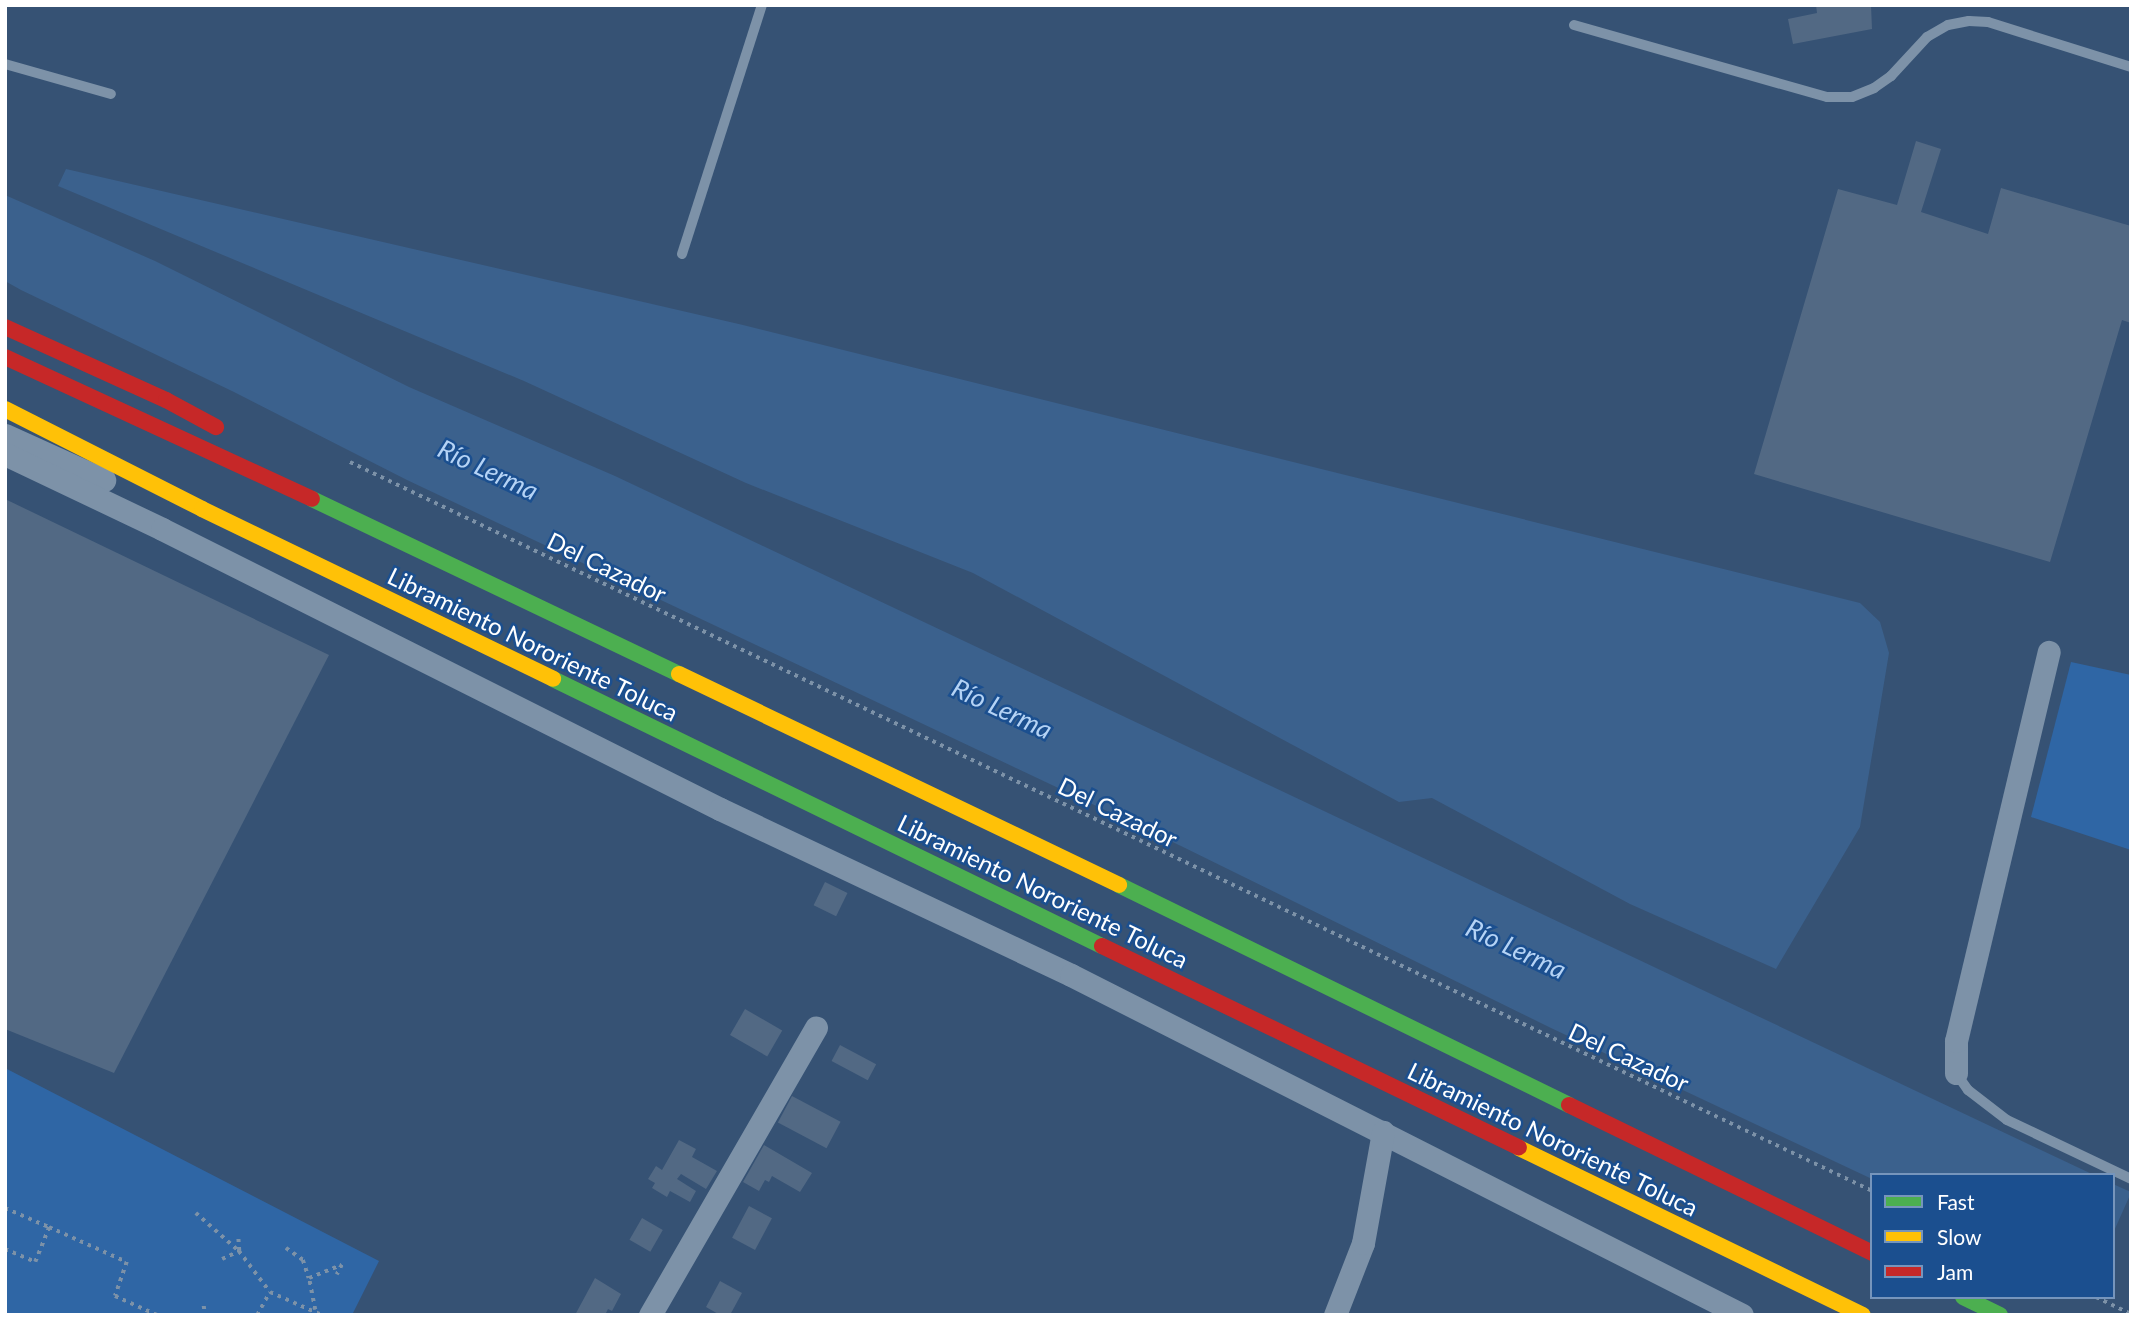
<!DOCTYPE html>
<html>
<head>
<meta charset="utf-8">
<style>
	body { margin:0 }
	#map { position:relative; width:2136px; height:1320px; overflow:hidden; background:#365274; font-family:Lato,sans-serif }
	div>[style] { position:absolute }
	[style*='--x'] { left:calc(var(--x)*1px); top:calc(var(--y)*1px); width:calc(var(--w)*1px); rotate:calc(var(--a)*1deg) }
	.green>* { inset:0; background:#2f66a5 }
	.water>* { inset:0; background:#3b618d; transform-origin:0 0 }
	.building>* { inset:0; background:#526984; transform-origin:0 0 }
	.path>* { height:3.5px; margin-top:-1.75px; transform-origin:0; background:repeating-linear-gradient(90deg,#7d92a8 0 3.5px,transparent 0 8.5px) }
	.lane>* { height:10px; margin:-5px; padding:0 5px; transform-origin:5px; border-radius:5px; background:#7d92a8 }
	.street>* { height:23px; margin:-11.5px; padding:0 11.5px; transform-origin:11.5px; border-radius:11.5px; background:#7d92a8 }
	.fast>* { height:16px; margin:-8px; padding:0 8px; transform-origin:8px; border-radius:8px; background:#4caf50 }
	.slow>* { height:16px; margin:-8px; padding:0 8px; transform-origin:8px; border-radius:8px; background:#ffc107 }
	.jam>* { height:16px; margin:-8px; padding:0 8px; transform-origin:8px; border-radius:8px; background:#c62828 }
	span { translate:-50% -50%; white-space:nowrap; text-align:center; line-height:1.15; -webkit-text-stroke:5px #1b4f8f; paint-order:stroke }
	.street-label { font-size:24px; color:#fff }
	.water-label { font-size:26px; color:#b5d3f5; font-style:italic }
	.frame { position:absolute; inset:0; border:7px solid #fff; pointer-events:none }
	.legend { position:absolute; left:1870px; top:1173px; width:245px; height:126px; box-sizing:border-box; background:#1b4f8f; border:2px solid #7695bc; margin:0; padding:9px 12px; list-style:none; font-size:21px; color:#fff }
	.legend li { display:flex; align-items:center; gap:14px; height:35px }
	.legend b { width:35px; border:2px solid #7695bc }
</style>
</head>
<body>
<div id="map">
	<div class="green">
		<div style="clip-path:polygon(2071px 662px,2131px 675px,2131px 850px,2031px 817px)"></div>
		<div style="clip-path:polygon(5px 1068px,379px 1261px,352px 1315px,5px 1315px)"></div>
	</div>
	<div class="water">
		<div style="clip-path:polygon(66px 169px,743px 325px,1860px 603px,1880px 622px,1889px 653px,1860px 827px,1776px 969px,1630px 904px,1432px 798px,1399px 802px,973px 573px,746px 483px,524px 381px,58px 186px)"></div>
		<div style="clip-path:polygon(5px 195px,155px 261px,409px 387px,615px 476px,2094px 1175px,1872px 1175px,1872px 1179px,1551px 1028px,1181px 846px,407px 480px,234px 392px,21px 290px,5px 281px)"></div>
		<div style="left:2113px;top:1184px;width:20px;height:108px;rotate:24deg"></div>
	</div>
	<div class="building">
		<div style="clip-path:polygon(1816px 5px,1871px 5px,1872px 29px,1793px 44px,1788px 19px,1817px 13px)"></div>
		<div style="clip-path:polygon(1916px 141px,1941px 149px,1921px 212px,1988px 234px,2001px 188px,2131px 226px,2131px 323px,2122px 320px,2050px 562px,1754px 474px,1838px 189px,1897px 205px)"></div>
		<div style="clip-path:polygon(5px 499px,329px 655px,114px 1073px,5px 1029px)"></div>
		<div style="left:825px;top:882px;width:25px;height:26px;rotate:26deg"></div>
		<div style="left:745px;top:1009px;width:43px;height:30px;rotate:30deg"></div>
		<div style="left:840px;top:1045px;width:41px;height:18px;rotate:28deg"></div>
		<div style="left:792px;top:1096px;width:55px;height:30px;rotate:28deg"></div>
		<div style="clip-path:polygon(679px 1140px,696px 1149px,692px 1157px,717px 1171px,706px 1189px,681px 1174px,677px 1179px,696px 1191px,690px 1202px,670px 1191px,667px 1197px,652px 1188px,655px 1183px,648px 1179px,656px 1166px,662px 1170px)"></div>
		<div style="clip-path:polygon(764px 1145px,812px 1173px,800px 1192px,772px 1176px,769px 1182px,765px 1180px,759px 1191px,743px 1182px)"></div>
		<div style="left:749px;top:1206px;width:26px;height:36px;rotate:28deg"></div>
		<div style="left:642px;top:1218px;width:24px;height:25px;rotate:30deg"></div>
		<div style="clip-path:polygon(595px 1278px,621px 1294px,612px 1311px,608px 1309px,605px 1315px,575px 1315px)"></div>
		<div style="clip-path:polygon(720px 1281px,742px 1293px,730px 1315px,720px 1315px,706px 1307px)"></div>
	</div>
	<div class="path">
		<div style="--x:350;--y:462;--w:1688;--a:25.59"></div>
		<div style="--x:5;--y:1208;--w:48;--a:23.4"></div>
		<div style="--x:196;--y:1213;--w:57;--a:41.5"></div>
		<div style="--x:239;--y:1251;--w:51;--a:52.9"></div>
		<div style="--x:286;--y:1248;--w:21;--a:35"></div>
		<div style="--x:303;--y:1260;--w:19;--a:72"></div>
		<div style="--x:5;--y:1249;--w:33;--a:23"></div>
		<div style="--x:35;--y:1262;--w:38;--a:-68"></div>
		<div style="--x:49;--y:1227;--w:85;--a:24.2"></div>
		<div style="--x:127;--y:1262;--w:36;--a:109"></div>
		<div style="--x:115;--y:1296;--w:46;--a:24.3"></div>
		<div style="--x:222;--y:1259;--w:19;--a:-25"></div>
		<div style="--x:239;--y:1251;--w:15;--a:-94"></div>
		<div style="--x:2096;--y:1297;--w:39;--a:26"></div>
		<div style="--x:204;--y:1306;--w:9;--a:84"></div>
		<div style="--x:315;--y:1310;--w:33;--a:-101"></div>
		<div style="--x:309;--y:1278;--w:35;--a:-22"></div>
		<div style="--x:342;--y:1265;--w:11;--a:117"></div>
		<div style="--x:257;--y:1315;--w:26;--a:-61"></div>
		<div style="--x:270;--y:1292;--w:57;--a:23.9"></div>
	</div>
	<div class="lane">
		<div style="--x:1574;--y:25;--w:263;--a:15.9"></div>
		<div style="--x:1827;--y:97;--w:25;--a:0"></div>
		<div style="--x:1852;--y:97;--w:24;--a:-22"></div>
		<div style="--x:1874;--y:88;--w:21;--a:-35"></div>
		<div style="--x:1891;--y:76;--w:53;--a:-47.3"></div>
		<div style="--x:1927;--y:37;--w:24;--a:-30"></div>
		<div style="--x:1948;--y:25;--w:21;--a:-11"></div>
		<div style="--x:1969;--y:21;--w:19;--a:3"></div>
		<div style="--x:1988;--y:22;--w:150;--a:17.5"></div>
		<div style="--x:5;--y:64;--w:110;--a:15.8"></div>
		<div style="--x:682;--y:254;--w:262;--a:-72.2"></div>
		<div style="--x:1956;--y:1073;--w:21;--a:55"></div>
		<div style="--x:1968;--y:1090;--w:49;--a:37.6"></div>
		<div style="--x:2007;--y:1120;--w:137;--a:25.4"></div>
	</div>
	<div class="street">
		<div style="--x:5;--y:435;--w:109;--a:24.4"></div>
		<div style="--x:5;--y:454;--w:174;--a:25.5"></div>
		<div style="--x:162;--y:529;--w:624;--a:26.65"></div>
		<div style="--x:720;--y:809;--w:388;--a:25.3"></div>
		<div style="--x:1071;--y:975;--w:752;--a:26.87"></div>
		<div style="--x:1956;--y:1073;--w:32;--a:-90"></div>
		<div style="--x:1956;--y:1041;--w:400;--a:-76.6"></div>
		<div style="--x:650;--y:1315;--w:332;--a:-60"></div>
		<div style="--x:1335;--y:1315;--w:77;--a:-68.7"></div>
		<div style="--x:1363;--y:1243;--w:113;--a:-79.8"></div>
	</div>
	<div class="fast">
		<div style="--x:312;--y:499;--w:407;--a:25.5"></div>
		<div style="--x:553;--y:679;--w:610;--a:25.94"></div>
		<div style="--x:1119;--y:885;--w:501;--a:26.05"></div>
		<div style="--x:1963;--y:1297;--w:41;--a:25.9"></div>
	</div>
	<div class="slow">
		<div style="--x:5;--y:409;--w:221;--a:26.9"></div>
		<div style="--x:202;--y:509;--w:390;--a:25.8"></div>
		<div style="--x:679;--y:674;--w:488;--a:25.6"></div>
		<div style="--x:1519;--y:1148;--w:382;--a:25.9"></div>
	</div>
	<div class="jam">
		<div style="--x:5;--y:327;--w:177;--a:24.4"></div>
		<div style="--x:166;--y:400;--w:57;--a:28.4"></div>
		<div style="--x:5;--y:357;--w:338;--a:24.8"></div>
		<div style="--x:1102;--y:946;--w:463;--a:25.8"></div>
		<div style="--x:1569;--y:1105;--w:337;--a:26"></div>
	</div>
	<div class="street-label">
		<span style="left:607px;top:567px;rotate:26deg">Del Cazador</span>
		<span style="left:533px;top:644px;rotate:26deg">Libramiento Nororiente Toluca</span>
		<span style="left:1118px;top:812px;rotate:26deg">Del Cazador</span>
		<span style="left:1043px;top:891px;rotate:26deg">Libramiento Nororiente Toluca</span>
		<span style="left:1629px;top:1057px;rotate:25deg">Del Cazador</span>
		<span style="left:1553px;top:1139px;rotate:26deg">Libramiento Nororiente Toluca</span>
	</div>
	<div class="water-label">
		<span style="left:488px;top:470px;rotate:25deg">Río Lerma</span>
		<span style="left:1002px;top:709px;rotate:25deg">Río Lerma</span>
		<span style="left:1516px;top:949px;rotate:25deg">Río Lerma</span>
	</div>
	<div class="frame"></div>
	<ul class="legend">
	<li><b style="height:9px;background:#4caf50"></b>Fast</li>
	<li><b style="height:9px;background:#ffc107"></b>Slow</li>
	<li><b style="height:9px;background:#c62828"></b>Jam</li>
	</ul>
</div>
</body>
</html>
